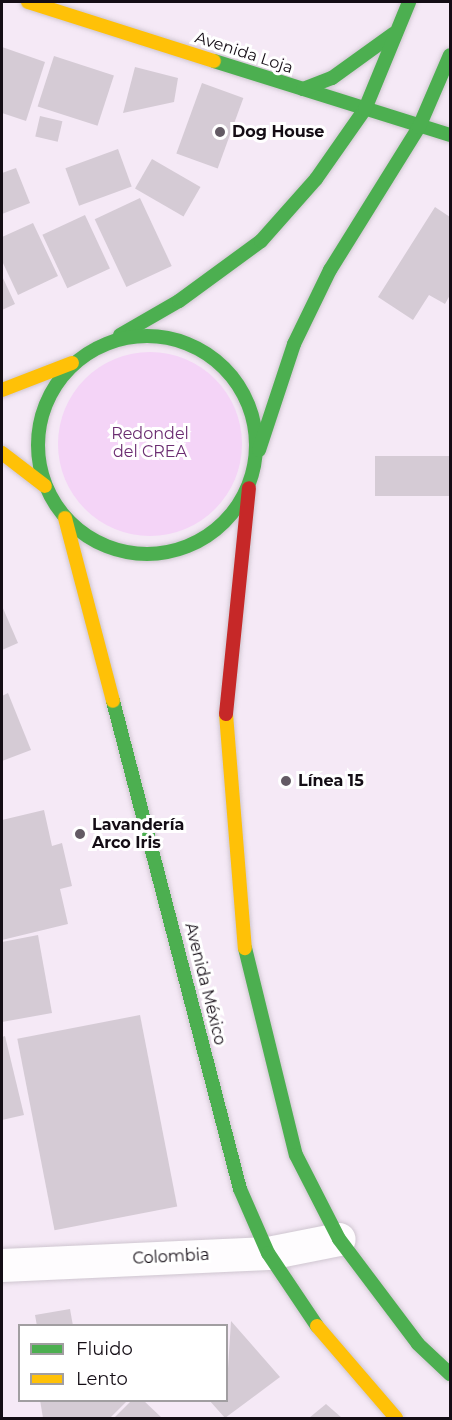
<!DOCTYPE html>
<html>
<head>
<meta charset="utf-8">
<style>
	body { margin:0 }
	#map { position:relative; width:452px; height:1420px; overflow:hidden; background:#f5e9f6; font-family:Montserrat,sans-serif }
	div>[style] { position:absolute }
	[style*='--x'] { left:calc(var(--x)*1px); top:calc(var(--y)*1px); width:calc(var(--w)*1px); rotate:calc(var(--a)*1deg) }
	.green>* { inset:0; background:#f4d4f7 }
	.round { border-radius:50% }
	.building>* { inset:0; background:#d5cbd5; transform-origin:0 0 }
	.roads { filter:drop-shadow(0 0 2px #cfc6d0) drop-shadow(0 0 2px #cfc6d0) }
	.street>* { height:33px; margin:-16.5px; padding:0 16.5px; transform-origin:16.5px; border-radius:16.5px; background:#fefcfe }
	.fast>* { height:14px; margin:-7px; padding:0 7px; transform-origin:7px; border-radius:7px; background:#4caf50 }
	.fast>.ring { margin:-7px; padding:0; box-sizing:content-box; background:none; border:14px solid #4caf50; border-radius:50% }
	.slow>* { height:14px; margin:-7px; padding:0 7px; transform-origin:7px; border-radius:7px; background:#ffc107 }
	.jam>* { height:14px; margin:-7px; padding:0 7px; transform-origin:7px; border-radius:7px; background:#c62828 }
	.dots>* { width:16px; height:16px; translate:-50% -50%; box-sizing:border-box; border:3px solid #fff; border-radius:50% }
	span { translate:-50% -50%; white-space:nowrap; text-align:center; line-height:1.15; -webkit-text-stroke:6px #fff; paint-order:stroke }
	.street-label { font-size:16px; color:#140d15 }
	.poi-label { font-size:16px; color:#140d15; font-weight:700 }
	.left { translate:0 -50%; text-align:left }
	.park-label { font-size:16px; color:#6b2d71 }
	.frame { position:absolute; inset:0; border:3px solid #140d15; pointer-events:none }
	.legend { position:absolute; left:18px; top:1324px; width:210px; height:78px; box-sizing:border-box; background:#fff; border:2px solid #a19ea1; margin:0; padding:8px 10px; list-style:none; font-size:18px; color:#140d15 }
	.legend li { display:flex; align-items:center; gap:12px; height:30px }
	.legend b { width:30px; border:2px solid #a19ea1 }
</style>
</head>
<body>
<div id="map">
	<div class="green">
		<div class="round" style="left:58px;top:352px;width:184px;height:184px"></div>
	</div>
	<div class="building">
		<div style="clip-path:polygon(2px 47px,45px 62px,26px 121px,2px 113px)"></div>
		<div style="left:54px;top:56px;width:63px;height:53px;rotate:18deg"></div>
		<div style="clip-path:polygon(135px 67px,178px 78px,174px 102px,123px 113px)"></div>
		<div style="left:202px;top:83px;width:44px;height:75px;rotate:20deg"></div>
		<div style="left:40px;top:116px;width:23px;height:21px;rotate:13deg"></div>
		<div style="left:118px;top:149px;width:40px;height:56px;rotate:70deg"></div>
		<div style="left:152px;top:159px;width:56px;height:34px;rotate:30deg"></div>
		<div style="clip-path:polygon(16px 168px,30px 203px,2px 214px,2px 173px)"></div>
		<div style="left:140px;top:198px;width:75px;height:50px;rotate:65deg"></div>
		<div style="clip-path:polygon(435px 207px,450px 217px,450px 295px,445px 304px,429px 295px,413px 320px,378px 297px)"></div>
		<div style="left:85px;top:215px;width:59px;height:47px;rotate:65deg"></div>
		<div style="clip-path:polygon(33px 223px,58px 276px,18px 295px,2px 261px,2px 237px)"></div>
		<div style="clip-path:polygon(2px 276px,15px 304px,2px 310px)"></div>
		<div style="left:450px;top:456px;width:40px;height:75px;rotate:90deg"></div>
		<div style="clip-path:polygon(2px 606px,18px 643px,2px 650px)"></div>
		<div style="clip-path:polygon(8px 693px,31px 750px,2px 761px,2px 696px)"></div>
		<div style="clip-path:polygon(44px 810px,52px 846px,62px 843px,72px 886px,60px 889px,68px 924px,2px 940px,2px 820px)"></div>
		<div style="clip-path:polygon(38px 935px,52px 1013px,2px 1022px,2px 942px)"></div>
		<div style="left:140px;top:1015px;width:195px;height:125px;rotate:79deg"></div>
		<div style="clip-path:polygon(5px 1036px,24px 1115px,2px 1120px,2px 1037px)"></div>
		<div style="clip-path:polygon(70px 1309px,73px 1326px,37px 1326px,35px 1315px)"></div>
		<div style="clip-path:polygon(231px 1321px,280px 1377px,225px 1418px,209px 1400px,226px 1400px)"></div>
		<div style="clip-path:polygon(40px 1400px,128px 1400px,110px 1418px,43px 1418px)"></div>
		<div style="clip-path:polygon(132px 1400px,143px 1400px,162px 1418px,114px 1418px)"></div>
		<div style="clip-path:polygon(326px 1404px,342px 1418px,309px 1418px)"></div>
	</div>
	<div class="roads">
		<div class="street">
			<div style="--x:2;--y:1265;--w:266;--a:-2.6"></div>
			<div style="--x:268;--y:1253;--w:72;--a:-11.2"></div>
		</div>
		<div class="fast">
			<div style="--x:214;--y:61;--w:247;--a:17.4"></div>
			<div style="--x:303;--y:89;--w:31;--a:-21"></div>
			<div style="--x:332;--y:78;--w:75;--a:-35.8"></div>
			<div style="--x:120;--y:335;--w:68;--a:-30"></div>
			<div style="--x:179;--y:301;--w:102;--a:-36.2"></div>
			<div style="--x:261;--y:241;--w:83;--a:-48.4"></div>
			<div style="--x:316;--y:179;--w:85;--a:-55"></div>
			<div style="--x:365;--y:109;--w:116;--a:-67.6"></div>
			<div class="ring" style="left:38px;top:336px;width:204px;height:204px"></div>
			<div style="--x:259;--y:450;--w:112;--a:-71.7"></div>
			<div style="--x:294;--y:344;--w:82;--a:-64.1"></div>
			<div style="--x:330;--y:270;--w:168;--a:-58.1"></div>
			<div style="--x:419;--y:127;--w:78;--a:-66.7"></div>
			<div style="--x:113;--y:701;--w:504;--a:75.41"></div>
			<div style="--x:240;--y:1189;--w:70;--a:66.4"></div>
			<div style="--x:268;--y:1253;--w:88;--a:56.1"></div>
			<div style="--x:245;--y:948;--w:213;--a:76.2"></div>
			<div style="--x:296;--y:1155;--w:94;--a:62.9"></div>
			<div style="--x:339;--y:1239;--w:131;--a:53"></div>
			<div style="--x:418;--y:1344;--w:44;--a:43.2"></div>
		</div>
		<div class="slow">
			<div style="--x:28;--y:2;--w:195;--a:17.6"></div>
			<div style="--x:2;--y:390;--w:75;--a:-21.1"></div>
			<div style="--x:2;--y:453;--w:54;--a:37.5"></div>
			<div style="--x:65;--y:518;--w:189;--a:75.3"></div>
			<div style="--x:226;--y:714;--w:235;--a:85.4"></div>
			<div style="--x:317;--y:1326;--w:121;--a:49.3"></div>
		</div>
		<div class="jam">
			<div style="--x:226;--y:714;--w:227;--a:-84.2"></div>
		</div>
	</div>
	<div class="dots">
		<div style="left:220px;top:132px;background:#635a64"></div>
		<div style="left:286px;top:781px;background:#635a64"></div>
		<div style="left:80px;top:834px;background:#635a64"></div>
	</div>
	<div class="street-label">
		<span style="left:244px;top:53px;rotate:18deg">Avenida Loja</span>
		<span style="left:205px;top:984px;rotate:76deg">Avenida México</span>
		<span style="left:171px;top:1257px;rotate:-3deg">Colombia</span>
	</div>
	<div class="poi-label">
		<span class="left" style="left:232px;top:132px">Dog House</span>
		<span class="left" style="left:298px;top:781px">Línea 15</span>
		<span class="left" style="left:92px;top:834px">Lavandería<br>Arco Iris</span>
	</div>
	<div class="park-label">
		<span style="left:150px;top:443px">Redondel<br>del CREA</span>
	</div>
	<div class="frame"></div>
	<ul class="legend">
	<li><b style="height:8px;background:#4caf50"></b>Fluido</li>
	<li><b style="height:8px;background:#ffc107"></b>Lento</li>
	</ul>
</div>
</body>
</html>
